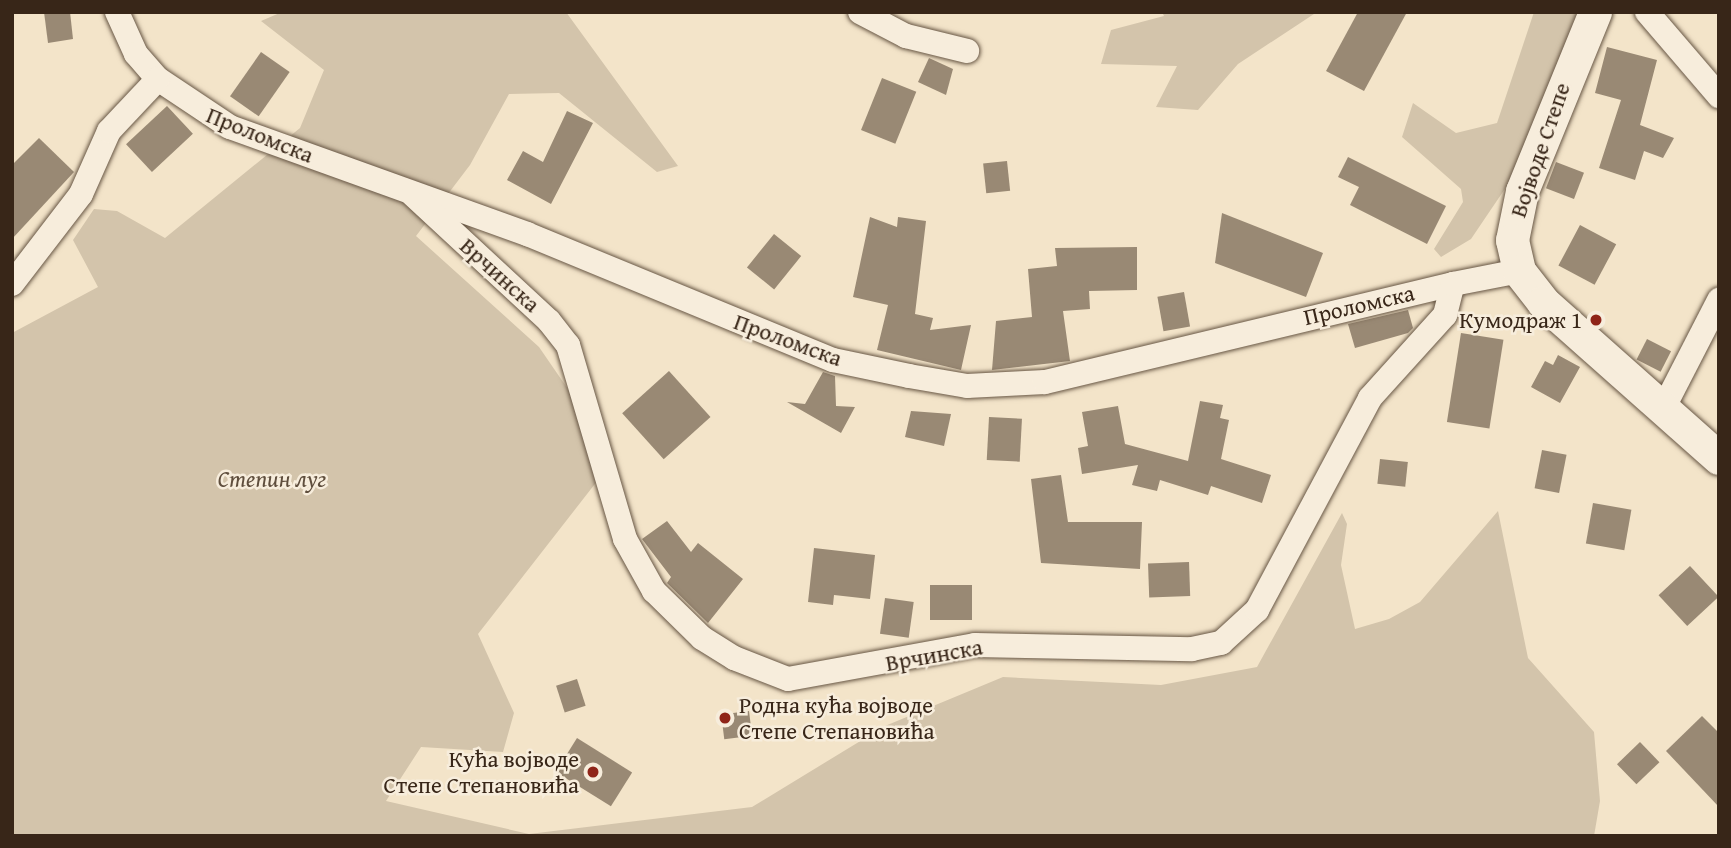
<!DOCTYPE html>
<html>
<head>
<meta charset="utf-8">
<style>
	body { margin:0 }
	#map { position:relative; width:1731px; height:848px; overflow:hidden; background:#f3e4c9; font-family:"Gentium Book Plus",serif }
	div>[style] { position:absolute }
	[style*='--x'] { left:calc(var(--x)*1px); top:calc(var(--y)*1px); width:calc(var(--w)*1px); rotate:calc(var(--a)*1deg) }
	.green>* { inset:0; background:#d3c4ab }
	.building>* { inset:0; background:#998974; transform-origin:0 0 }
	.roads { filter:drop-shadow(0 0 2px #675644) drop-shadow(0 0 2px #675644) }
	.street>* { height:24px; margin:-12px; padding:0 12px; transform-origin:12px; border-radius:12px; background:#f7eddc }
	.secondary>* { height:33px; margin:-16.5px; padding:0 16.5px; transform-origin:16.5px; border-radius:16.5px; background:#f7eddc }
	.dots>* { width:19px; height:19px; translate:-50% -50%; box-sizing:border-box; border:4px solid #f7eddc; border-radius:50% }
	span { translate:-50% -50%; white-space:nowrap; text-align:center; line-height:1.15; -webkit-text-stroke:5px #f7eddc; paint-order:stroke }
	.street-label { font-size:23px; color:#382618 }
	.poi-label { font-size:23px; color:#382618 }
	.right { translate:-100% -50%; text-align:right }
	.left { translate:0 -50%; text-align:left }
	.park-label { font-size:23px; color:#5f4e3d; font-style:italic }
	.frame { position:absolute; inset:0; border:14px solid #382618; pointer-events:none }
</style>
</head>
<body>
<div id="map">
	<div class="green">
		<div style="clip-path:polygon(282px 12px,566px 12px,678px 166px,657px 172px,559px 93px,509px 94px,470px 165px,416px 236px,539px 347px,594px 427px,605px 471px,478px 634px,514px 713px,503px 752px,421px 747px,386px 801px,529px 834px,752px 807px,885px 726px,1003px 677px,1161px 685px,1257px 667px,1342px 513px,1347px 524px,1341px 565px,1355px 629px,1389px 619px,1420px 602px,1498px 511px,1528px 658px,1594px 732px,1600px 801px,1594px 836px,12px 836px,12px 333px,98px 287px,73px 240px,94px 209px,117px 211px,165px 238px,300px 128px,324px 70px,261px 21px)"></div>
		<div style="clip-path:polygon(1162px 12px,1317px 12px,1238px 64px,1198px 110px,1156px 107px,1177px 66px,1101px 64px,1111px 30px,1164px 16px)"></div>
		<div style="clip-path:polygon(1534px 12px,1580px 12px,1517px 171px,1471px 239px,1441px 257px,1434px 249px,1463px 202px,1461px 189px,1402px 137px,1413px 103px,1456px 133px,1497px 123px)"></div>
	</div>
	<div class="building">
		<div style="clip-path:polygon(44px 12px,70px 12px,73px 39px,48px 43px)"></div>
		<div style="clip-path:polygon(1358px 12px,1407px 12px,1364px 91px,1326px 71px)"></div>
		<div style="clip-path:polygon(1607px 47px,1657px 60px,1640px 125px,1674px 138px,1663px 158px,1644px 151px,1635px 180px,1599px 168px,1621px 100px,1595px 93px)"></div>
		<div style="left:261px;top:52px;width:35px;height:54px;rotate:35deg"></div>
		<div style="clip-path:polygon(929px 58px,953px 69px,946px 95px,918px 82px)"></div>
		<div style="left:882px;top:78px;width:37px;height:56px;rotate:22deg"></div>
		<div style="left:167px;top:106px;width:38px;height:56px;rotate:47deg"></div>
		<div style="clip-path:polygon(567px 111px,593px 123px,551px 204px,507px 180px,523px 151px,543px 162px)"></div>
		<div style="clip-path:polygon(39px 138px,74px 172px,12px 239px,12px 165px)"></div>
		<div style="clip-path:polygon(1348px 157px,1446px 206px,1427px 244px,1350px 205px,1359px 187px,1338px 177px)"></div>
		<div style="left:1007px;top:161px;width:30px;height:24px;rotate:84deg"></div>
		<div style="left:1556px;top:162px;width:30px;height:28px;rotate:21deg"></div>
		<div style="clip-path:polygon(1222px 213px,1323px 253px,1306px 297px,1215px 263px)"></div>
		<div style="clip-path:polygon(870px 217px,897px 227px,898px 217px,926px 221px,915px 314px,933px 318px,930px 330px,971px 325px,961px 370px,877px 350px,888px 305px,853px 297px)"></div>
		<div style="left:1580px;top:225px;width:41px;height:46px;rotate:28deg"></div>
		<div style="left:774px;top:234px;width:35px;height:43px;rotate:39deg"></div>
		<div style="clip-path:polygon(1137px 247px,1137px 290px,1089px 291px,1090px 309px,1063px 311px,1070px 361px,992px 370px,996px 321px,1032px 317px,1028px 269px,1057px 266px,1055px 248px)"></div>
		<div style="left:1184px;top:292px;width:35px;height:27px;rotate:80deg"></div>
		<div style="clip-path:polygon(1408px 310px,1413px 328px,1408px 333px,1355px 348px,1348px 324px)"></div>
		<div style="left:1461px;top:333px;width:43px;height:90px;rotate:9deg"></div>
		<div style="left:1647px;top:339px;width:27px;height:23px;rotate:27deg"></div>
		<div style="clip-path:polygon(1558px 355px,1580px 367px,1560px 403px,1531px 387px,1545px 361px,1553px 365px)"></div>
		<div style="left:669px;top:371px;width:62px;height:63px;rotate:48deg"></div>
		<div style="clip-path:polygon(823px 372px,835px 376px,836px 406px,855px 407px,841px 433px,787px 402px,805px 404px)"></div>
		<div style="clip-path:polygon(1200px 401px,1223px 405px,1220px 418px,1229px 420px,1221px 459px,1271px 475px,1262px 503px,1211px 486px,1208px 495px,1160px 480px,1157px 491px,1132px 485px,1138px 465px,1082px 474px,1078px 448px,1088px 446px,1082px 412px,1118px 406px,1125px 444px,1188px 461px)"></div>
		<div style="clip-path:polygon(911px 411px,951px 414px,944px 446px,905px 437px)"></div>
		<div style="left:989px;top:417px;width:33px;height:43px;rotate:3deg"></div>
		<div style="left:1542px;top:450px;width:25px;height:39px;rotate:11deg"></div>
		<div style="left:1380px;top:459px;width:28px;height:25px;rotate:6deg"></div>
		<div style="clip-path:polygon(1061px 475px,1068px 522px,1142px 522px,1140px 569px,1041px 563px,1031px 479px)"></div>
		<div style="left:1593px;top:503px;width:39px;height:41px;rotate:10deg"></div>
		<div style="clip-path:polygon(667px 521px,691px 552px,698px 543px,743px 579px,708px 623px,667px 583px,671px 577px,642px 539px)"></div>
		<div style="clip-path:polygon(814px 548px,875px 555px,870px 599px,834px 595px,833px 605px,808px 602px)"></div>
		<div style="left:1189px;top:562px;width:34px;height:41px;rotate:88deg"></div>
		<div style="left:1690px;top:566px;width:42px;height:43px;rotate:47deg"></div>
		<div style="left:930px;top:585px;width:42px;height:35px"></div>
		<div style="left:885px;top:598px;width:29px;height:36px;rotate:8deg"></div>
		<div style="left:577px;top:679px;width:28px;height:22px;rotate:72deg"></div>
		<div style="left:749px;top:711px;width:25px;height:28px;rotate:83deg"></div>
		<div style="clip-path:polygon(1702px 716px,1719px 733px,1719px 807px,1666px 751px)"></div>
		<div style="left:577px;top:738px;width:65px;height:40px;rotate:32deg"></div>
		<div style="left:1640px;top:742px;width:28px;height:32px;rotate:46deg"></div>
	</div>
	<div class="roads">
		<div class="street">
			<div style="--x:117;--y:12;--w:46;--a:65.7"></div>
			<div style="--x:136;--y:54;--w:33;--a:49"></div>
			<div style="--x:158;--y:79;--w:87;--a:33.7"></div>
			<div style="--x:230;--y:127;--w:316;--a:19.8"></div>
			<div style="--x:527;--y:234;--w:331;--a:22.4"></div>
			<div style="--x:833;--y:360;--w:78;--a:11.9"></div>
			<div style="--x:909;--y:376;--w:59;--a:9.8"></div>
			<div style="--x:967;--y:386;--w:78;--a:-2.9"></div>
			<div style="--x:1045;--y:382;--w:420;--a:-13.5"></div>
			<div style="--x:860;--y:12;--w:52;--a:27.6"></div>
			<div style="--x:906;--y:36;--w:63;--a:13.8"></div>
			<div style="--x:1647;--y:12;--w:111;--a:49.4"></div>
			<div style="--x:413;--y:195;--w:185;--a:42.8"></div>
			<div style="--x:549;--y:321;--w:31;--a:52"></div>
			<div style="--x:568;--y:345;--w:202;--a:73.6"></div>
			<div style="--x:625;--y:539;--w:60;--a:60.9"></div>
			<div style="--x:654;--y:591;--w:67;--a:44.4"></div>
			<div style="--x:702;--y:638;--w:38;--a:32"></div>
			<div style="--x:734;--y:658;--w:58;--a:21.3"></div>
			<div style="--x:788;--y:679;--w:190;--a:-10.3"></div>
			<div style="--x:975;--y:645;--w:217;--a:1.1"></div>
			<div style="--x:1192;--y:649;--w:30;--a:-12"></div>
			<div style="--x:1221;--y:643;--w:49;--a:-42.5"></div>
			<div style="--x:1257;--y:610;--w:240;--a:-61.9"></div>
			<div style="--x:1370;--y:398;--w:112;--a:-47.9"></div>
			<div style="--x:1445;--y:315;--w:32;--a:-76"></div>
			<div style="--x:1453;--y:284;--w:67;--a:-11.1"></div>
			<div style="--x:12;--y:284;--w:113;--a:-52.5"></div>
			<div style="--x:81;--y:194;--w:69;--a:-66"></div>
			<div style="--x:109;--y:131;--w:71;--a:-46.7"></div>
			<div style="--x:1663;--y:409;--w:123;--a:-62.8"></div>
		</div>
		<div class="secondary">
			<div style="--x:1595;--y:12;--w:193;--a:112.2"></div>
			<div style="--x:1522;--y:191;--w:50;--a:101.5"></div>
			<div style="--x:1512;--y:240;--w:32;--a:77"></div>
			<div style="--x:1519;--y:271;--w:39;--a:52"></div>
			<div style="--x:1543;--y:302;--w:235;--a:41.6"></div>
		</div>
	</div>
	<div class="dots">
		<div style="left:1596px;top:320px;background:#8f2418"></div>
		<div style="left:725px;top:718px;background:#8f2418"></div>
		<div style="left:593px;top:772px;background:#8f2418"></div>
	</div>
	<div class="street-label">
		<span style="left:260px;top:135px;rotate:22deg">Проломска</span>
		<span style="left:1540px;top:150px;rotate:-71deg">Војводе Степе</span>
		<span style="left:500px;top:275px;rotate:42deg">Врчинска</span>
		<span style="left:1359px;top:305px;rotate:-13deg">Проломска</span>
		<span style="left:788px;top:340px;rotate:20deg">Проломска</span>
		<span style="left:934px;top:655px;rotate:-10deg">Врчинска</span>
	</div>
	<div class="poi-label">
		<span class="right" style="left:1582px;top:320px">Кумодраж 1</span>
		<span class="left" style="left:739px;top:718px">Родна кућа војводе<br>Степе Степановића</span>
		<span class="right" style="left:579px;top:772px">Кућа војводе<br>Степе Степановића</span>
	</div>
	<div class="park-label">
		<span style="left:272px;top:479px">Степин луг</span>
	</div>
	<div class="frame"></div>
</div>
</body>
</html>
